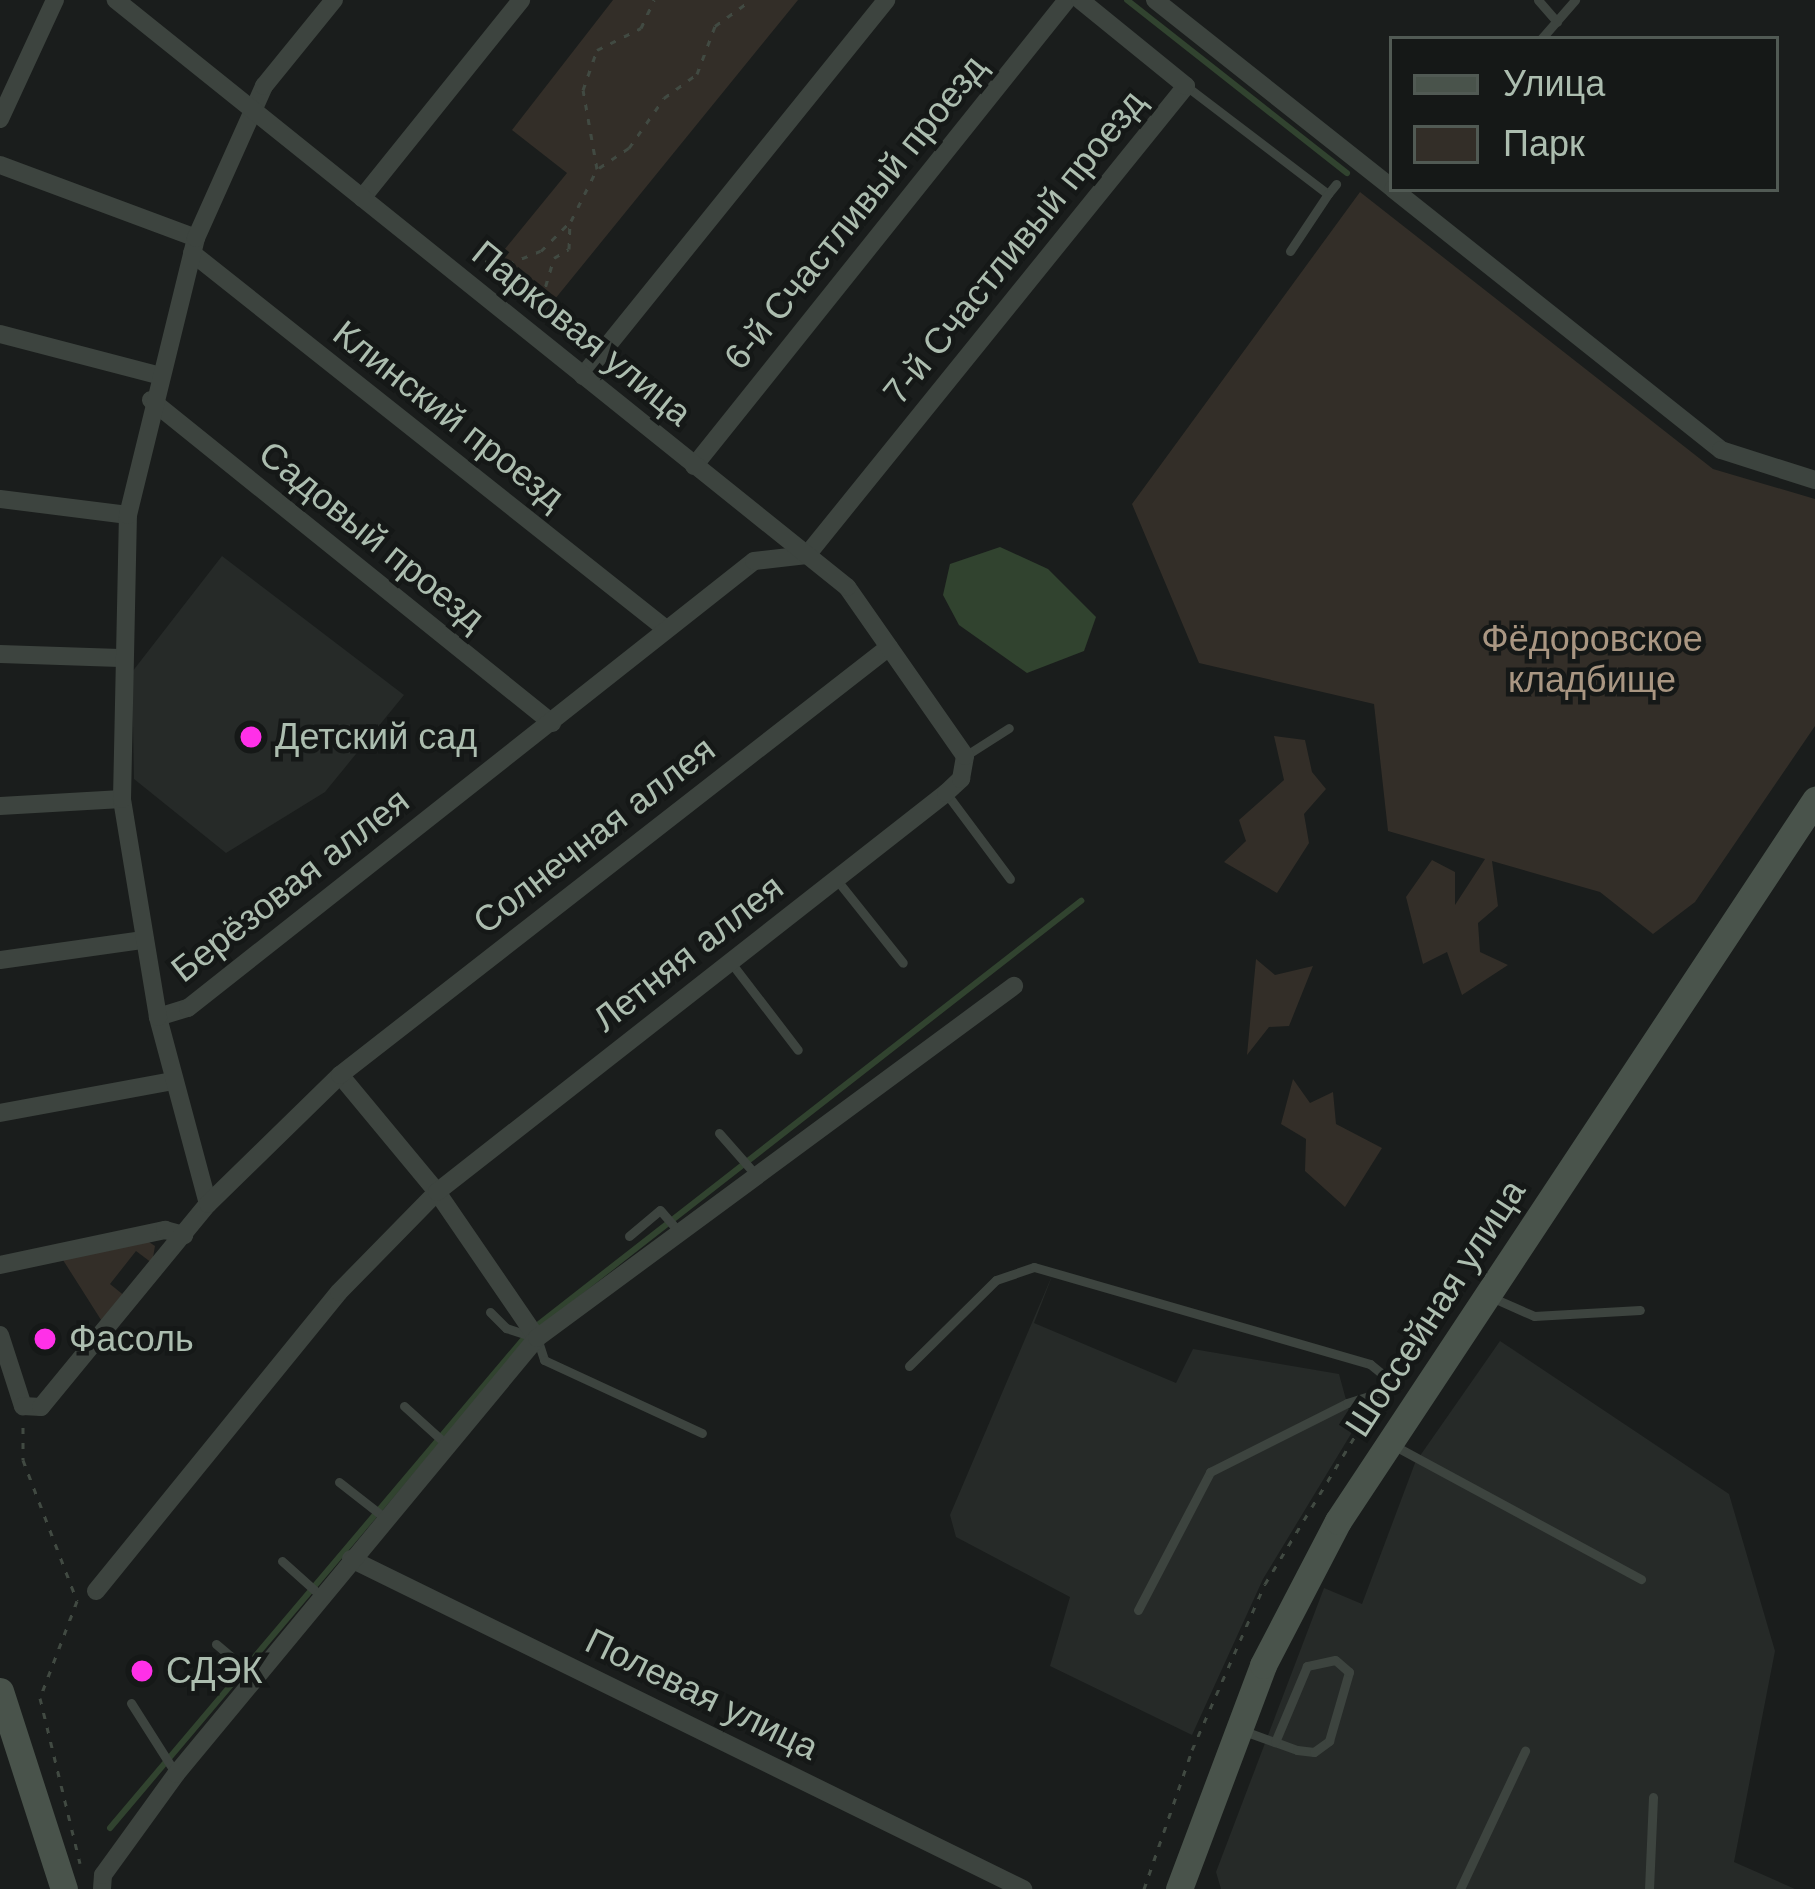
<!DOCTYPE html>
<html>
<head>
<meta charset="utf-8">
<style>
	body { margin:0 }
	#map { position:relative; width:1815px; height:1889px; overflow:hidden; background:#1a1d1c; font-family:Arial,sans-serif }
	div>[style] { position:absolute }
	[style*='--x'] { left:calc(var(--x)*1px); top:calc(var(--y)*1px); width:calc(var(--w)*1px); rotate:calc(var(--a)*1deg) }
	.built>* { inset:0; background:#262a28 }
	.green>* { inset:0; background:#332e28 }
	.water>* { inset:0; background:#31432f }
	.stream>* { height:6px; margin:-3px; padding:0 3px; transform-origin:3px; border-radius:3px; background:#31432f }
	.path>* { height:3px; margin-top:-1.5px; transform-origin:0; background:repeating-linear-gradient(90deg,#414a42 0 6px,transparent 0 15px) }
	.lane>* { height:9px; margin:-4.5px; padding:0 4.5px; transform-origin:4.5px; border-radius:4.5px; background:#3d443f }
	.street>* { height:18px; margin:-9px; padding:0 9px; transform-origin:9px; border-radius:9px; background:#3d443f }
	.secondary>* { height:27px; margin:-13.5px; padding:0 13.5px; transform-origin:13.5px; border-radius:13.5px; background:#49534b }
	.dots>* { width:33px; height:33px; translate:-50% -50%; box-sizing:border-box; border:6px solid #151817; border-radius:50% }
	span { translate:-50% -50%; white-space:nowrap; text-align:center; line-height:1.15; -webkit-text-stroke:9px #151817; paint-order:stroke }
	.street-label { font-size:36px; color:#acbdaf }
	.park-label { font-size:36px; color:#a99682 }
	.poi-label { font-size:36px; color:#acbdaf }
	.left { translate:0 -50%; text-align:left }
	.legend { position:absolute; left:1389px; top:36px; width:390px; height:156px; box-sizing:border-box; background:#151817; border:3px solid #515a54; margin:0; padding:15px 21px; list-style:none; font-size:36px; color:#acbdaf }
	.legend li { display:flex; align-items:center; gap:24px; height:60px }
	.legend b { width:60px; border:3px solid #515a54 }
</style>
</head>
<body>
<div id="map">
	<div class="built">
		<div style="clip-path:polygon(222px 556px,404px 695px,325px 792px,226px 853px,134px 779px,132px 672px)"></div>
		<div style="clip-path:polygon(1054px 1271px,1034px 1323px,1176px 1383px,1193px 1349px,1339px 1374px,1354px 1429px,1263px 1579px,1192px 1735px,1050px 1666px,1070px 1597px,956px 1537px,950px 1515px)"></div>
		<div style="clip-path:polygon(1500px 1341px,1729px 1494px,1775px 1651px,1734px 1862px,1795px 1889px,1221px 1889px,1216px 1872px,1324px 1588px,1362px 1604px,1415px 1463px)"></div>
	</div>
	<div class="green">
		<div style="clip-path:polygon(613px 0,798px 0,542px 315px,491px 266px,567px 173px,512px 130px)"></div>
		<div style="clip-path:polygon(1360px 192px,1713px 469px,1815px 499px,1815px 726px,1695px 902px,1653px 934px,1600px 892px,1492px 861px,1498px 906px,1478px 923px,1480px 952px,1508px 965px,1462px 995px,1447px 952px,1423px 964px,1406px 897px,1432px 860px,1455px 872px,1455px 905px,1485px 859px,1388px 831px,1374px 704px,1199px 663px,1132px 504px)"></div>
		<div style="clip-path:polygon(1274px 736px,1305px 740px,1312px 772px,1326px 789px,1304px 814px,1309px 843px,1277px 893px,1224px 862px,1246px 841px,1239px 820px,1284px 780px)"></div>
		<div style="clip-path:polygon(1256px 959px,1275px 975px,1313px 966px,1289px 1026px,1269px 1027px,1247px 1055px)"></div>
		<div style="clip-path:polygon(1293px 1079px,1310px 1103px,1333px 1092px,1336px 1124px,1382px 1148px,1345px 1207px,1305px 1171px,1306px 1139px,1281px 1124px)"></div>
		<div style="clip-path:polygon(146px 1240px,155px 1246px,152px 1263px,136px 1251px,110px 1284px,126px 1297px,103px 1323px,63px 1260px)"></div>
	</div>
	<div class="water">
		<div style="clip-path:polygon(1000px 547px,1048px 569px,1096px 617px,1084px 651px,1027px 673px,959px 625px,943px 595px,950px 564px)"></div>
	</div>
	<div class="stream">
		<div style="--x:1127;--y:0;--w:280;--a:38.2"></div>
		<div style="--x:535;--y:1327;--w:693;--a:-37.96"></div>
		<div style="--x:110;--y:1828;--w:644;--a:-49.78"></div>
	</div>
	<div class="path">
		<div style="--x:599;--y:168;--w:36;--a:-34"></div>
		<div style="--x:629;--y:148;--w:61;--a:-55"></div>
		<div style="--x:664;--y:98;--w:41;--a:-36"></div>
		<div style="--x:697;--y:74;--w:51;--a:-69.4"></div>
		<div style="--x:715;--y:26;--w:44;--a:-35.8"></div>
		<div style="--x:470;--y:260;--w:38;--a:6"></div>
		<div style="--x:508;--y:264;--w:35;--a:-22"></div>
		<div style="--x:541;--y:251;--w:42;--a:-45"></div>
		<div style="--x:571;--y:221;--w:58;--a:-63.4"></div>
		<div style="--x:597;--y:169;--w:80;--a:-100"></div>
		<div style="--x:583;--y:90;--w:42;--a:-70.7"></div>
		<div style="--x:597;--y:50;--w:49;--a:-26.6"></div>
		<div style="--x:641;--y:28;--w:31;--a:-65"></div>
		<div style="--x:537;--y:315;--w:59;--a:-73.4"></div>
		<div style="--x:554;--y:258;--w:17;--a:-31"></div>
		<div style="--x:569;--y:249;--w:26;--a:-88"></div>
		<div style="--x:23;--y:1427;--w:33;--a:90"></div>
		<div style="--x:23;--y:1460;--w:151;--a:69"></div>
		<div style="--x:77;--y:1601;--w:104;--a:110.9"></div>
		<div style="--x:40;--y:1698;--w:170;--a:76.4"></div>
		<div style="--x:1144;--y:1889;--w:147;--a:-70.9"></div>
		<div style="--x:1192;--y:1750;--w:181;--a:-66.3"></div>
		<div style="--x:1265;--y:1584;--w:185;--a:-58.7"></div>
	</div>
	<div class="lane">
		<div style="--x:1538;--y:0;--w:29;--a:49"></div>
		<div style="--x:1541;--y:39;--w:52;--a:-48.9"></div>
		<div style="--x:1186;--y:86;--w:178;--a:37.3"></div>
		<div style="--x:1328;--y:194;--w:13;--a:-51"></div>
		<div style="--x:1290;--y:251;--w:69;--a:-56.3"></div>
		<div style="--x:965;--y:756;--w:52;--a:-32.5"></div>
		<div style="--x:946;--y:793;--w:107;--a:53.3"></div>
		<div style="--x:836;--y:879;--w:107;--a:51.4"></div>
		<div style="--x:732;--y:964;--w:108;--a:52.5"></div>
		<div style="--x:719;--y:1133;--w:55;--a:48.7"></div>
		<div style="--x:629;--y:1236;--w:40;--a:-40"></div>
		<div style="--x:660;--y:1210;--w:32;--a:49"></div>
		<div style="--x:1491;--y:1297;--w:47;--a:23.8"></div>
		<div style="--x:1534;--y:1316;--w:106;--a:-3.2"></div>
		<div style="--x:490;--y:1312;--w:23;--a:45"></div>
		<div style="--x:506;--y:1328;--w:33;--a:18"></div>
		<div style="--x:537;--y:1338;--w:23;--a:72"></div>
		<div style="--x:544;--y:1360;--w:174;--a:24.8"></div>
		<div style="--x:909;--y:1366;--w:122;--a:-44.7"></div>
		<div style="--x:996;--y:1280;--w:40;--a:-18.9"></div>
		<div style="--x:1034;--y:1267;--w:350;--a:16.1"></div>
		<div style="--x:1370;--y:1364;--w:36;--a:39"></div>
		<div style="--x:404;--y:1406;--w:57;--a:42.1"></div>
		<div style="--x:1393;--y:1445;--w:282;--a:28.4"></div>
		<div style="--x:339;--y:1482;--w:58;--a:38"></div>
		<div style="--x:282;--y:1561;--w:52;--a:41.9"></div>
		<div style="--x:1138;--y:1610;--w:156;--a:-62.4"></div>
		<div style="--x:1210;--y:1472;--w:153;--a:-26.7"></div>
		<div style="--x:1347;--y:1403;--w:53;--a:-17.4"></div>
		<div style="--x:216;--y:1644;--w:51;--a:40.2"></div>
		<div style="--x:131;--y:1703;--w:84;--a:57.6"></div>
		<div style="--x:1244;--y:1731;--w:33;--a:20"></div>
		<div style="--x:1275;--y:1742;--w:23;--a:20"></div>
		<div style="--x:1297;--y:1750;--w:17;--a:7"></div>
		<div style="--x:1314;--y:1752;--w:19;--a:-36"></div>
		<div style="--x:1329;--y:1741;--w:72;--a:-73.8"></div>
		<div style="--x:1349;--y:1672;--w:18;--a:-139"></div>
		<div style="--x:1335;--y:1660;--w:29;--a:168"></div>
		<div style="--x:1307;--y:1666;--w:82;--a:112.8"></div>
		<div style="--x:1460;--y:1889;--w:153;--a:-64.8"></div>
		<div style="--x:1649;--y:1889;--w:92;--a:-87.5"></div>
	</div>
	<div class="street">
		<div style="--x:1155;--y:0;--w:303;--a:38.4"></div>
		<div style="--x:0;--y:119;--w:131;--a:-65.2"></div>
		<div style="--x:0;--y:165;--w:209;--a:20.4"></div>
		<div style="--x:1393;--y:189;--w:419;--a:38.5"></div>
		<div style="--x:1721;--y:450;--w:99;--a:17.7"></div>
		<div style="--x:362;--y:198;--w:254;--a:-51.2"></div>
		<div style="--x:192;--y:253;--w:605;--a:38.42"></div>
		<div style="--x:0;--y:334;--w:162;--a:14.6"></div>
		<div style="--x:583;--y:376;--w:483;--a:-51.1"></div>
		<div style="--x:151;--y:400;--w:515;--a:38.85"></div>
		<div style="--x:694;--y:466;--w:597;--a:-51.33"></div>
		<div style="--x:0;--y:499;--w:129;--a:7.1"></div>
		<div style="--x:0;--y:654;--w:120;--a:1.9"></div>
		<div style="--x:0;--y:806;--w:122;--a:-3.3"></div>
		<div style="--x:0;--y:960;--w:143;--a:-8"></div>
		<div style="--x:158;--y:1017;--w:31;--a:-17"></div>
		<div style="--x:188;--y:1008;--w:721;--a:-38.3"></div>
		<div style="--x:754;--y:561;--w:53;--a:-6.5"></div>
		<div style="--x:807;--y:555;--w:603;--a:-51.06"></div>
		<div style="--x:1186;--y:86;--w:136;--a:-140.9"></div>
		<div style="--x:340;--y:1075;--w:152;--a:50.3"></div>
		<div style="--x:437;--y:1192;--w:177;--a:55.6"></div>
		<div style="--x:0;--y:1113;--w:175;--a:-10.5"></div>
		<div style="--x:208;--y:1204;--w:194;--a:-105"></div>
		<div style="--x:158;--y:1017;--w:221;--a:-99.4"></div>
		<div style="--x:122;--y:799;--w:284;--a:-88.8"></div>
		<div style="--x:128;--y:515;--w:285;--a:-76.2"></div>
		<div style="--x:196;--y:238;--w:167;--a:-65.9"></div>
		<div style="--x:264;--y:86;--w:111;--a:-50.9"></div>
		<div style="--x:0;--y:1265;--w:169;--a:-12"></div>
		<div style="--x:165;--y:1230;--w:20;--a:15"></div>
		<div style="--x:0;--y:1335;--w:75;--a:72.1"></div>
		<div style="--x:23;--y:1406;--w:18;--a:3"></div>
		<div style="--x:41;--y:1407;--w:263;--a:-50.6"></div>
		<div style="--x:208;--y:1204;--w:185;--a:-44.3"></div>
		<div style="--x:340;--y:1075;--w:696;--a:-37.94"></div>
		<div style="--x:351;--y:1559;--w:749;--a:26.15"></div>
		<div style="--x:96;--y:1591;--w:385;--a:-50.9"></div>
		<div style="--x:339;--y:1292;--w:140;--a:-45.6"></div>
		<div style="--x:437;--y:1192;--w:647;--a:-38.09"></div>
		<div style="--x:946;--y:793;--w:21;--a:-43"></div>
		<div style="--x:961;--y:779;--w:23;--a:-80"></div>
		<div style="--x:965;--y:756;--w:206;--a:-124.9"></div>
		<div style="--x:847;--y:587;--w:938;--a:-141.24"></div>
		<div style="--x:102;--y:1889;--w:14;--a:-86"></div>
		<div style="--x:103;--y:1875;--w:125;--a:-54.1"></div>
		<div style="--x:176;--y:1774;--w:566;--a:-50.38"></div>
		<div style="--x:537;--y:1338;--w:593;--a:-36.43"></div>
	</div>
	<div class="secondary">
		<div style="--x:0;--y:1691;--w:208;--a:72.1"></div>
		<div style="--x:1179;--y:1889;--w:239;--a:-69.4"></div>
		<div style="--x:1263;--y:1665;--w:162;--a:-62.5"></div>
		<div style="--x:1338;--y:1521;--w:865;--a:-56.51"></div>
	</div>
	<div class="dots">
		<div style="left:251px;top:737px;background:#ff30e8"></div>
		<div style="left:45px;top:1339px;background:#ff30e8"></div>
		<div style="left:142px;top:1671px;background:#ff30e8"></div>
	</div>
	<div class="street-label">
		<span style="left:855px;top:212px;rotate:-51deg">6-й Счастливый проезд</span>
		<span style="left:1014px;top:247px;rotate:-51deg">7-й Счастливый проезд</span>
		<span style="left:582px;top:333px;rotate:39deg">Парковая улица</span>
		<span style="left:449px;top:415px;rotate:38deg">Клинский проезд</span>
		<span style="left:372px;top:536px;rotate:39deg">Садовый проезд</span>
		<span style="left:594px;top:835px;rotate:-38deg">Солнечная аллея</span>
		<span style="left:290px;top:885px;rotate:-38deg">Берёзовая аллея</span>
		<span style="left:688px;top:953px;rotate:-38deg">Летняя аллея</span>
		<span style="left:1435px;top:1308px;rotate:-57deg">Шоссейная улица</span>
		<span style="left:702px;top:1694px;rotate:26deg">Полевая улица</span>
	</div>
	<div class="park-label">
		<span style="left:1592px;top:659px">Фёдоровское<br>кладбище</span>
	</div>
	<div class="poi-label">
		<span class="left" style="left:275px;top:737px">Детский сад</span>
		<span class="left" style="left:69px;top:1339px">Фасоль</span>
		<span class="left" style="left:166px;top:1671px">СДЭК</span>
	</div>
	<ul class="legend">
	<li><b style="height:15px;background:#49534b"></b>Улица</li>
	<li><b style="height:33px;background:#332e28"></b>Парк</li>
	</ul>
</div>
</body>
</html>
